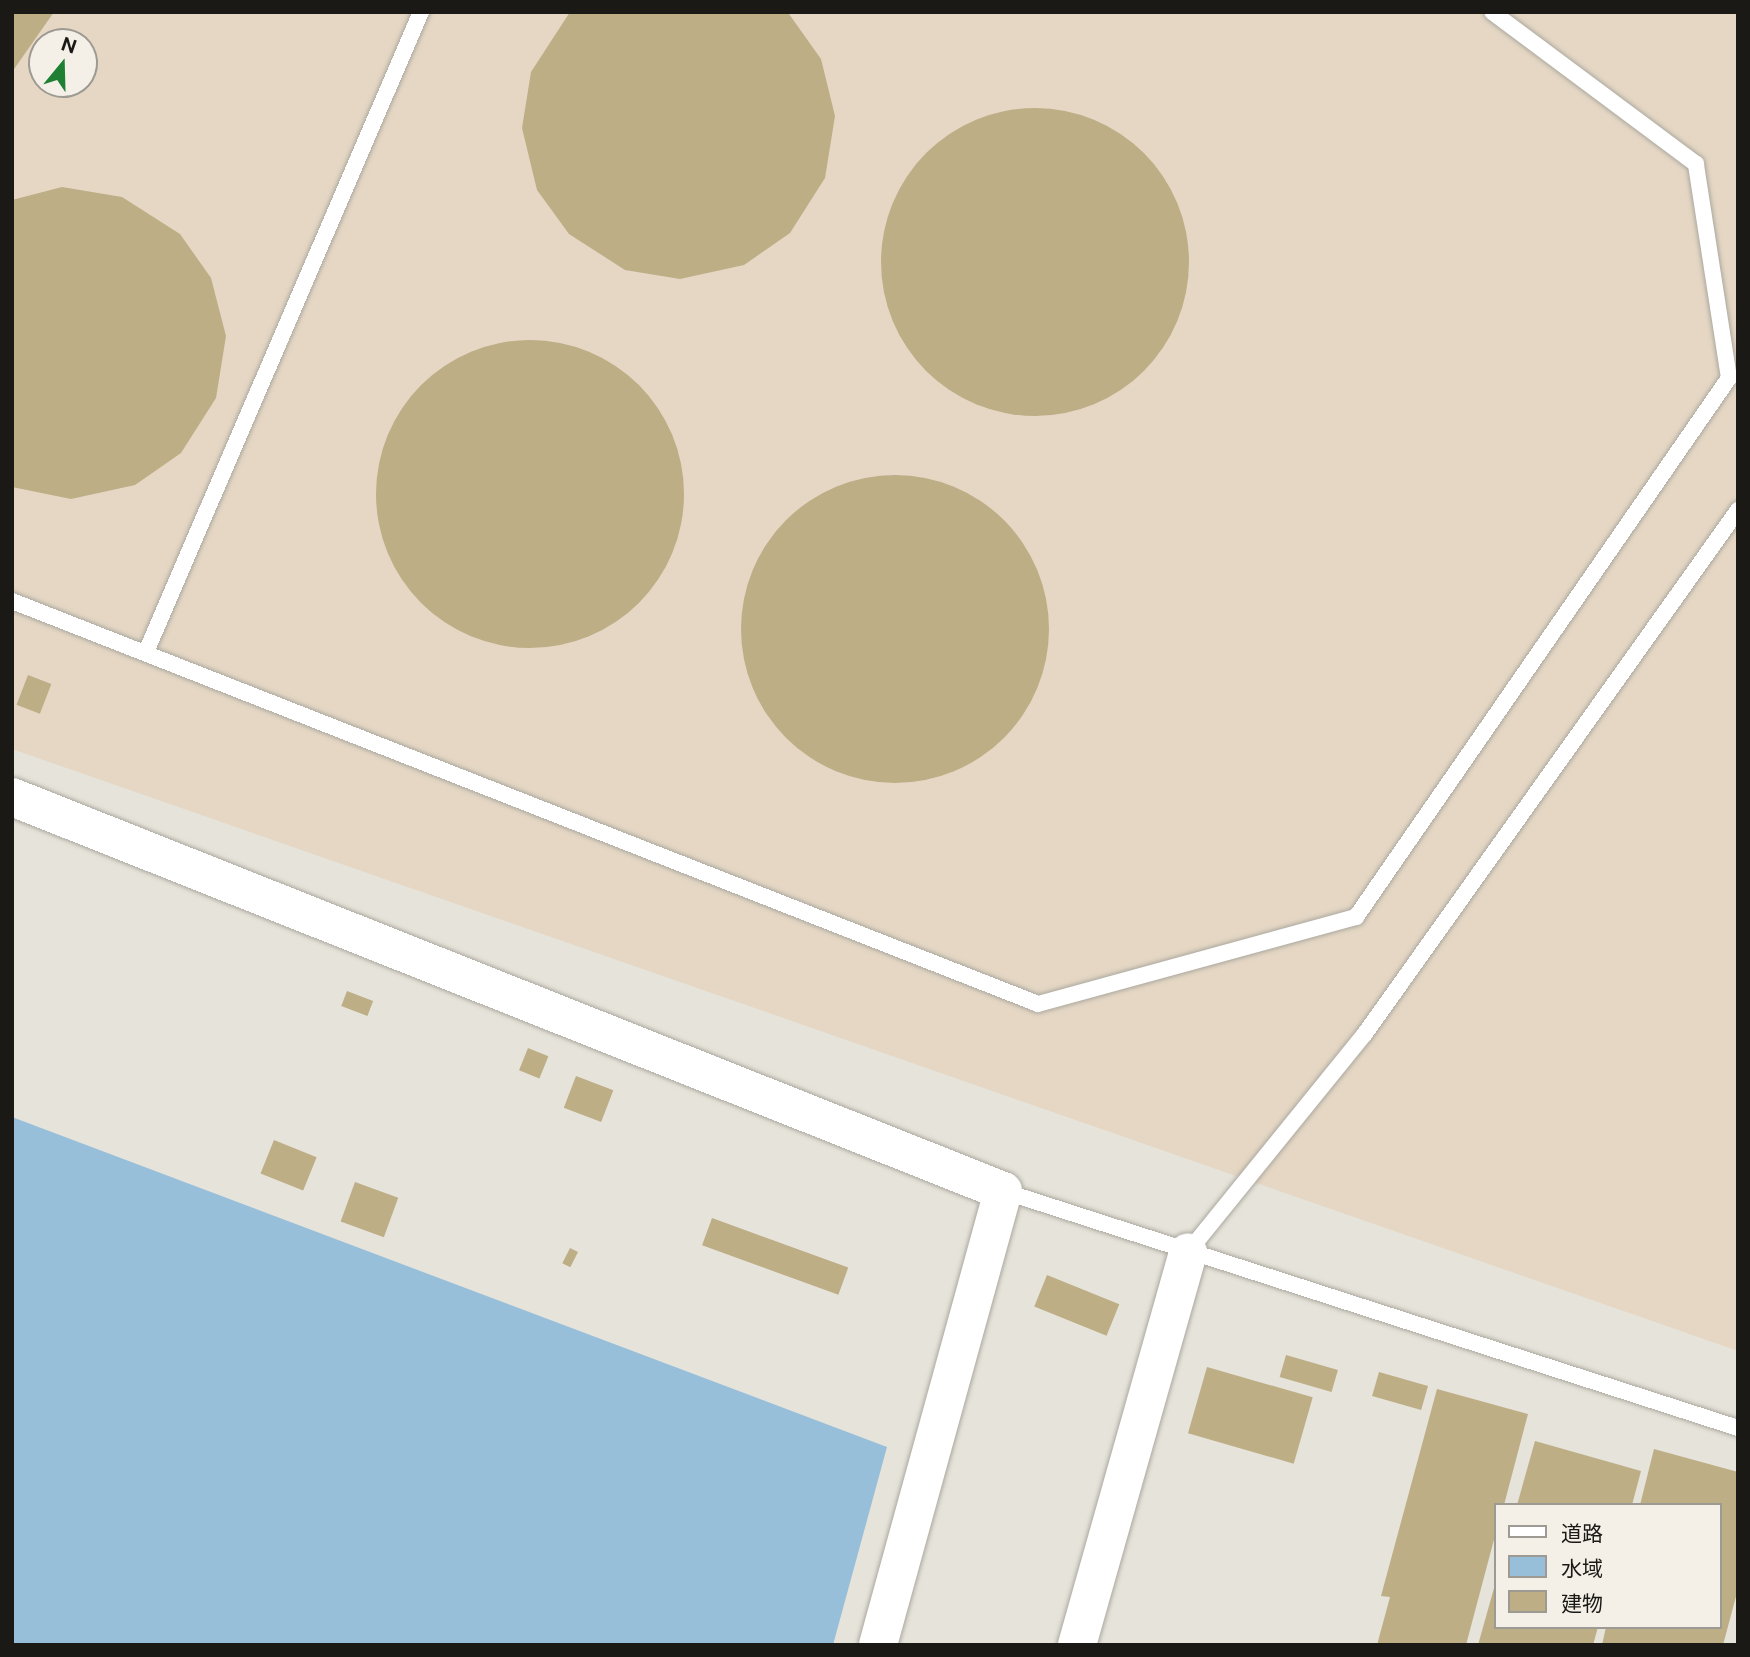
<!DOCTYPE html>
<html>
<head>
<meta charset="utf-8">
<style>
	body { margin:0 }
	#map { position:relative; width:1750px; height:1657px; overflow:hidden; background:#e6e3da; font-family:"Public Sans","Noto Sans JP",sans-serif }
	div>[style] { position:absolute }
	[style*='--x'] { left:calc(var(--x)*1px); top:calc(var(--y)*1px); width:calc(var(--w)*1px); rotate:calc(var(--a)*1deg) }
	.industrial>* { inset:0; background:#e5d7c4 }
	.water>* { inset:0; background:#98bfda }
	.building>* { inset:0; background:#bdae86; transform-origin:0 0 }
	.round { border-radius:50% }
	.roads { filter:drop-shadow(0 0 2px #aba89f) drop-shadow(0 0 2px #aba89f) }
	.service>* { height:16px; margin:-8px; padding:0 8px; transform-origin:8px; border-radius:8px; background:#fff }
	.tertiary>* { height:38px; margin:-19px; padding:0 19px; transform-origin:19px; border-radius:19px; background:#fff }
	span { translate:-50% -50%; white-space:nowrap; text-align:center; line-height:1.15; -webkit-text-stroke:7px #f4f0e7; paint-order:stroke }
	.frame { position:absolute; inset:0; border:14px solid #1a1916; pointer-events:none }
	.legend { position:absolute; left:1494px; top:1503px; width:228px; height:126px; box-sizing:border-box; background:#f4f0e7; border:2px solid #9d9a93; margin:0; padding:9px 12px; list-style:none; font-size:21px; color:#1a1916 }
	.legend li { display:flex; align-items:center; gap:14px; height:35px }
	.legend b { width:35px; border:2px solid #9d9a93 }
	.north { position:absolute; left:28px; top:28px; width:70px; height:70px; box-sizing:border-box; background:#f4f0e7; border:2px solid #9d9a93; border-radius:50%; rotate:19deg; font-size:19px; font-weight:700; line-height:28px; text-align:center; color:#1a1916 }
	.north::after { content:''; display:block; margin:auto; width:24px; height:32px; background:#1f8033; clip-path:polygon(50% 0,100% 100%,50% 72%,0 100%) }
</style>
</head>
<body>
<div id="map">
	<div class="industrial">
		<div style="clip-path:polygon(evenodd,12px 12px,1738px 12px,1738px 1351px,12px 749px,12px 12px,42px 42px,84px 42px,84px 84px,42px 84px,42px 42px)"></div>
	</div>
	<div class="water">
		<div style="clip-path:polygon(12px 1117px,887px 1447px,833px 1645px,12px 1645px)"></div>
	</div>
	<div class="building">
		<div style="clip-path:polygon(12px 12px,54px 12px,12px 72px)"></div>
		<div style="clip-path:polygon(570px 12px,789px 14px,821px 59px,835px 116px,825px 178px,790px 233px,744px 265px,680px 279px,625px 270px,569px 234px,537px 190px,522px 128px,531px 72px)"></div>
		<div class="round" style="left:881px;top:108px;width:308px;height:308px"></div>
		<div style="clip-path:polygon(62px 187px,122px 197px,180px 234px,211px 278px,226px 336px,216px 398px,181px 453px,135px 485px,71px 499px,12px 487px,12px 200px)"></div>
		<div class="round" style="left:376px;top:340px;width:308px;height:308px"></div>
		<div class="round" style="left:741px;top:475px;width:308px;height:308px"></div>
		<div style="left:28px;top:675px;width:25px;height:32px;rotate:21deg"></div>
		<div style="left:347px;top:991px;width:28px;height:16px;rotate:21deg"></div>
		<div style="left:528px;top:1048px;width:22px;height:24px;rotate:22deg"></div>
		<div style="left:576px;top:1076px;width:40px;height:34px;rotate:21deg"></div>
		<div style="left:274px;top:1140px;width:46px;height:36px;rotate:22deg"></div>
		<div style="left:355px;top:1182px;width:46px;height:42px;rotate:20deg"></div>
		<div style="left:712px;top:1218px;width:145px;height:29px;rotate:20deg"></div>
		<div style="left:570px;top:1248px;width:9px;height:17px;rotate:27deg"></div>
		<div style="left:1047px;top:1275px;width:78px;height:34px;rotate:22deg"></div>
		<div style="left:1286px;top:1355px;width:54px;height:23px;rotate:16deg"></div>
		<div style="left:1207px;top:1367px;width:110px;height:69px;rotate:16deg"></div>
		<div style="left:1379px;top:1372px;width:51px;height:25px;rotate:16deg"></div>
		<div style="clip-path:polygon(1437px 1389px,1528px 1414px,1504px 1505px,1496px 1505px,1496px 1532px,1466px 1645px,1377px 1645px,1390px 1597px,1381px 1596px)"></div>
		<div style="clip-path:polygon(1535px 1441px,1641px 1471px,1632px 1505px,1517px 1505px)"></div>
		<div style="clip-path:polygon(1654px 1449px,1738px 1472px,1738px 1589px,1723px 1645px,1602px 1645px,1606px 1627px,1720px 1627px,1720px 1505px,1640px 1505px)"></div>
		<div style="clip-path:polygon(1496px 1581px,1496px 1627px,1598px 1627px,1593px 1645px,1478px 1645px)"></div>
	</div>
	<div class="roads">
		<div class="service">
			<div style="--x:12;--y:601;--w:1102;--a:21.44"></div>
			<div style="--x:1038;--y:1004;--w:330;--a:-15.3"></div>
			<div style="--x:1356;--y:917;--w:655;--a:-55.32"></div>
			<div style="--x:1729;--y:378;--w:217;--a:-98.8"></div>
			<div style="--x:1696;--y:164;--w:254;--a:-143.3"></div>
			<div style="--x:146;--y:652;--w:697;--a:-66.75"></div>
			<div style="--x:1003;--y:1191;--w:772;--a:17.87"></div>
			<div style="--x:1188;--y:1252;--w:279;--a:-51"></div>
			<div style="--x:1364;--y:1035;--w:645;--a:-54.53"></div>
		</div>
		<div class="tertiary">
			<div style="--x:12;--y:797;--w:1066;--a:21.68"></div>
			<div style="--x:1003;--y:1191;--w:471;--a:105.4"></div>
			<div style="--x:1077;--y:1645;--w:408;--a:-74.2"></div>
		</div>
	</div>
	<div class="frame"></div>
	<ul class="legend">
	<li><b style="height:9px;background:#fff"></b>道路</li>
	<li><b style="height:19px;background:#98bfda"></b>水域</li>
	<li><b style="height:19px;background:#bdae86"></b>建物</li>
	</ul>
	<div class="north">N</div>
</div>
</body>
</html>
